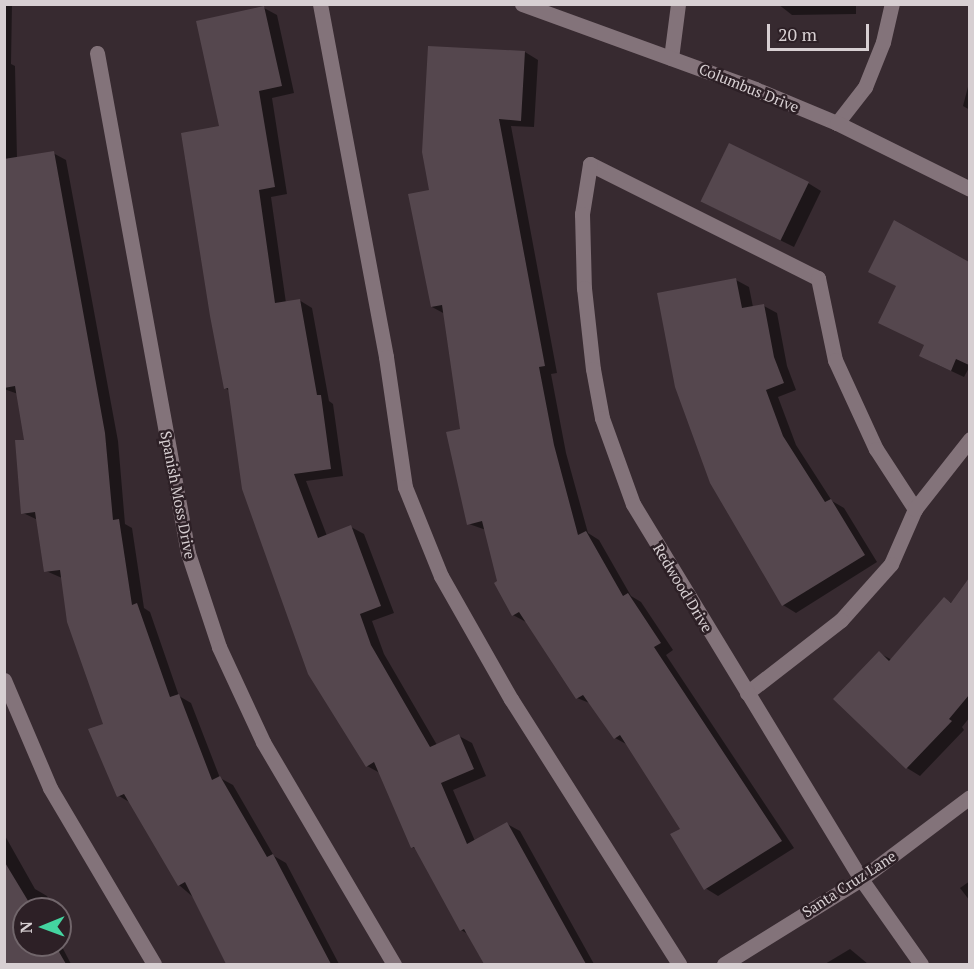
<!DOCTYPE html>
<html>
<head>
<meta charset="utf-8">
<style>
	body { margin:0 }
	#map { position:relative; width:974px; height:969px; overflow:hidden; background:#372a30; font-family:"PT Serif",serif }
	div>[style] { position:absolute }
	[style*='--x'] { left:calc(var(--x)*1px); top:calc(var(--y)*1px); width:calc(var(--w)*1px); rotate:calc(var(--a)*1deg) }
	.shadow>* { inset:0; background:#0007 }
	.building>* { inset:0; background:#55474e; transform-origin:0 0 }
	.service>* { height:15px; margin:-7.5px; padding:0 7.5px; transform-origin:7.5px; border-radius:7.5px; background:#83737a }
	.minor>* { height:15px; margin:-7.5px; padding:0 7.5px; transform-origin:7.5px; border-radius:7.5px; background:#83737a }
	.tertiary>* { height:15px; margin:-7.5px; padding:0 7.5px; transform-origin:7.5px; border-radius:7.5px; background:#83737a }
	span { translate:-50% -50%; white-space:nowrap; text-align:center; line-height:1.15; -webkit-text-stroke:5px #2d2026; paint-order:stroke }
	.street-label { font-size:15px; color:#d7cfd2 }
	.frame { position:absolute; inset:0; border:6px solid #d7cfd2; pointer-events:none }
	.north { position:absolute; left:12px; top:897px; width:60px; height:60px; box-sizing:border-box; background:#2d2026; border:2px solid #71666b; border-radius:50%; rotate:269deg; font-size:16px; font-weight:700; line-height:24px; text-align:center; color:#d7cfd2 }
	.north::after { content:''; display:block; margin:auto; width:21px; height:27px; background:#44d4a0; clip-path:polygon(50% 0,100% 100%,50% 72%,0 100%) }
	.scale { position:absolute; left:767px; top:24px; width:102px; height:27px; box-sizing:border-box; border:3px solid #d7cfd2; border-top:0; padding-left:8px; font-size:18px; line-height:21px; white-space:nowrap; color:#d7cfd2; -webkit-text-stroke:4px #2d2026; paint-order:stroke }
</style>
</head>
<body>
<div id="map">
	<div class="shadow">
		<div style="clip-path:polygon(4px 4px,12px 4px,11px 64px,15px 66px,17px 159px,53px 153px,66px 160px,118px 441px,125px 524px,132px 528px,144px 608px,150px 612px,179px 696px,191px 703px,220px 778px,233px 785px,274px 856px,286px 863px,339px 964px,264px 964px,256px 951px,179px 885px,131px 803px,119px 796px,90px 730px,104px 724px,62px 578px,46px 571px,38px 520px,23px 513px,26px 441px,18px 394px,4px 389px)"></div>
		<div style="clip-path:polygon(778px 4px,856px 4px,856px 14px,792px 15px)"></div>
		<div style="clip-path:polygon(264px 8px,277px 15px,294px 93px,272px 98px,287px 194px,271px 197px,286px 303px,299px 300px,312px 308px,329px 401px,333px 404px,343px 476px,306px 481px,327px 536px,351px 527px,364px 534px,394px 613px,372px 621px,384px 654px,437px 745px,459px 736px,472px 743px,486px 776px,453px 790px,475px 841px,507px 824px,520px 831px,594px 964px,486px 964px,468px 934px,461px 930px,418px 850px,412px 847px,380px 773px,367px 766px,230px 391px,225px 388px,221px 127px)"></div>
		<div style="clip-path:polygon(525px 52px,538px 60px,534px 127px,511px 126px,557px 373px,551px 374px,566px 453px,588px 533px,599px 540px,631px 596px,641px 602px,673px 650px,666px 655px,794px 848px,718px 896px,705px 888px,682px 829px,628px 745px,615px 738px,592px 704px,577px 698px,526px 622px,513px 615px,499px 582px,486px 530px,469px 524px,462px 431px,445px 314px,432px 307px,430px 192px)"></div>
		<div style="clip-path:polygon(970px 79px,970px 110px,963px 106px)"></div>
		<div style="clip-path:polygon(808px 183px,821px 191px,794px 247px,702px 202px)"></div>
		<div style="clip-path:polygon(895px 222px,970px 264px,970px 366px,964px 377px,934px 363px,897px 287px)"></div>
		<div style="clip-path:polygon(736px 280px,749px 287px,753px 307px,764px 306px,777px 313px,787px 366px,796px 390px,778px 397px,796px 445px,832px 501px,844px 508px,877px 562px,796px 613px,783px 605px)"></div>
		<div style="clip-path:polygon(970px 581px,970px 717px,962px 727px,964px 730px,920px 776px,907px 768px,879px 653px,892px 660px,944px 599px,952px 603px)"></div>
		<div style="clip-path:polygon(4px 834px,35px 889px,47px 896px,54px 909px,24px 909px,24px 945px,60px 943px,71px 964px,4px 964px)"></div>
		<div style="clip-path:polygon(970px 881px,970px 901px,960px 888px)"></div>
		<div style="clip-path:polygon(850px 949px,868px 964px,825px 964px)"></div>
	</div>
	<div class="building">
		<div style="clip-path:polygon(264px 6px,282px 86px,259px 91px,275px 187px,259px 190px,275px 303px,300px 299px,317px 395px,321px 395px,331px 469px,294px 474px,318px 538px,351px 525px,381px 606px,360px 614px,371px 645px,430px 747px,459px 734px,474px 769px,441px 783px,467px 844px,507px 822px,586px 964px,484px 964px,464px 929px,460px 931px,414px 847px,411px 848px,374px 762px,366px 767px,308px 674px,242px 489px,228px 388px,224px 389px,210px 316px,181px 133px,219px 126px,196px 21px)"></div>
		<div style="clip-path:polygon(428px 46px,525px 51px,521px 121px,499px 119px,545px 366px,539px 367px,554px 445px,578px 535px,586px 531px,623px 596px,628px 593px,661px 643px,654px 647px,782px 841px,704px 890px,670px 834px,680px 829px,620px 735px,614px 739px,583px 695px,576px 699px,519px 612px,512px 616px,494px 583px,497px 581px,482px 521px,467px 525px,446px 432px,460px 429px,442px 305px,431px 307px,408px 194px,429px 190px,422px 152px)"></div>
		<div style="left:729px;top:143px;width:89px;height:65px;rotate:26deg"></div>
		<div style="clip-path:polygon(54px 151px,105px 433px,113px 520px,119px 519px,132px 605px,137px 603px,170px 697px,179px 694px,212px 780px,220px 776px,267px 857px,273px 854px,331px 964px,226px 964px,185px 882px,178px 886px,124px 794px,117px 797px,88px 729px,103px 724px,67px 622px,60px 570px,44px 572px,35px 512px,21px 514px,15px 440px,24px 440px,15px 386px,4px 388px,4px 159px)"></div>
		<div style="clip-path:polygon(894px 220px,969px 262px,969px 365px,956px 359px,951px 371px,919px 356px,924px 345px,878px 323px,896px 286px,868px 272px)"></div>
		<div style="clip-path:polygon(736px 278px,742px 308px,764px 304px,774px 357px,784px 383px,766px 390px,783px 436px,825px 502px,831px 499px,865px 555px,782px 606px,710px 483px,675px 387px,657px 293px)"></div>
		<div style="clip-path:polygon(969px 578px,969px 695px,949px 719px,952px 721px,906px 769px,833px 699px,879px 651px,889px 661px,944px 597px,951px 603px)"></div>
		<div style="clip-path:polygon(4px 861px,33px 909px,24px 909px,24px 945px,55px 945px,66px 964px,4px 964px)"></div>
	</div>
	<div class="service">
		<div style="--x:320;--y:4;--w:359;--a:79.4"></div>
		<div style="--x:386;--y:357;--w:131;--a:81.7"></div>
		<div style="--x:405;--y:487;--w:96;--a:68"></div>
		<div style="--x:441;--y:576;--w:142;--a:60.4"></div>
		<div style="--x:511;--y:699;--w:314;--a:57.6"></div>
		<div style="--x:671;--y:58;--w:54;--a:-82.6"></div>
		<div style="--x:590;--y:164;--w:255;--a:26.6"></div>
		<div style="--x:818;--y:278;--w:84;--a:78.3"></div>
		<div style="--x:835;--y:360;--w:98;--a:65.3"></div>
		<div style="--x:876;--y:449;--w:72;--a:57"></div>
		<div style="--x:915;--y:509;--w:60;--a:113.6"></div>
		<div style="--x:891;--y:564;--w:75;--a:131.8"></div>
		<div style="--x:841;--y:620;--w:119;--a:142.2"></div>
		<div style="--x:915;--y:509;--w:89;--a:-51.8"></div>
		<div style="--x:4;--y:680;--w:117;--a:66.9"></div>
		<div style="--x:50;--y:788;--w:204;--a:59.4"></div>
	</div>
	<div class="minor">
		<div style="--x:97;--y:53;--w:508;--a:79.69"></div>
		<div style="--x:188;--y:553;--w:99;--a:71.7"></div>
		<div style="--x:219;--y:647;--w:105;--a:65.1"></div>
		<div style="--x:263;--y:742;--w:258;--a:59.5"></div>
		<div style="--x:837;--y:123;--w:46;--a:-52.1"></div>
		<div style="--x:865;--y:87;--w:48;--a:-68.2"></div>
		<div style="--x:883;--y:42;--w:39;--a:-77"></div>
		<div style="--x:590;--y:164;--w:51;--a:99.1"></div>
		<div style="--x:582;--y:214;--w:74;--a:88.5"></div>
		<div style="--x:584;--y:288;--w:81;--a:83.7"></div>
		<div style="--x:593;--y:369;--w:50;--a:79.6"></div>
		<div style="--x:602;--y:418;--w:91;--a:70.2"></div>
		<div style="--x:633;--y:504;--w:439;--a:58.7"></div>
		<div style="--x:861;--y:879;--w:104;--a:54.8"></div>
		<div style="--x:724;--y:964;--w:161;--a:-31.8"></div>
		<div style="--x:861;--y:879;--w:136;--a:-37"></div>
	</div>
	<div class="tertiary">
		<div style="--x:522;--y:4;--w:248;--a:20"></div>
		<div style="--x:755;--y:89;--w:89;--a:22.5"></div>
		<div style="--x:837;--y:123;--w:148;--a:26.4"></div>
	</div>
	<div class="street-label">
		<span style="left:749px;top:88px;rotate:22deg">Columbus Drive</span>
		<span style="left:178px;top:495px;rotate:79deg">Spanish Moss Drive</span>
		<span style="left:683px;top:588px;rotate:59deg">Redwood Drive</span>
		<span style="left:849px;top:884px;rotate:-33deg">Santa Cruz Lane</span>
	</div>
	<div class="frame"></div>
	<div class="north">N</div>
	<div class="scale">20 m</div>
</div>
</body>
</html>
